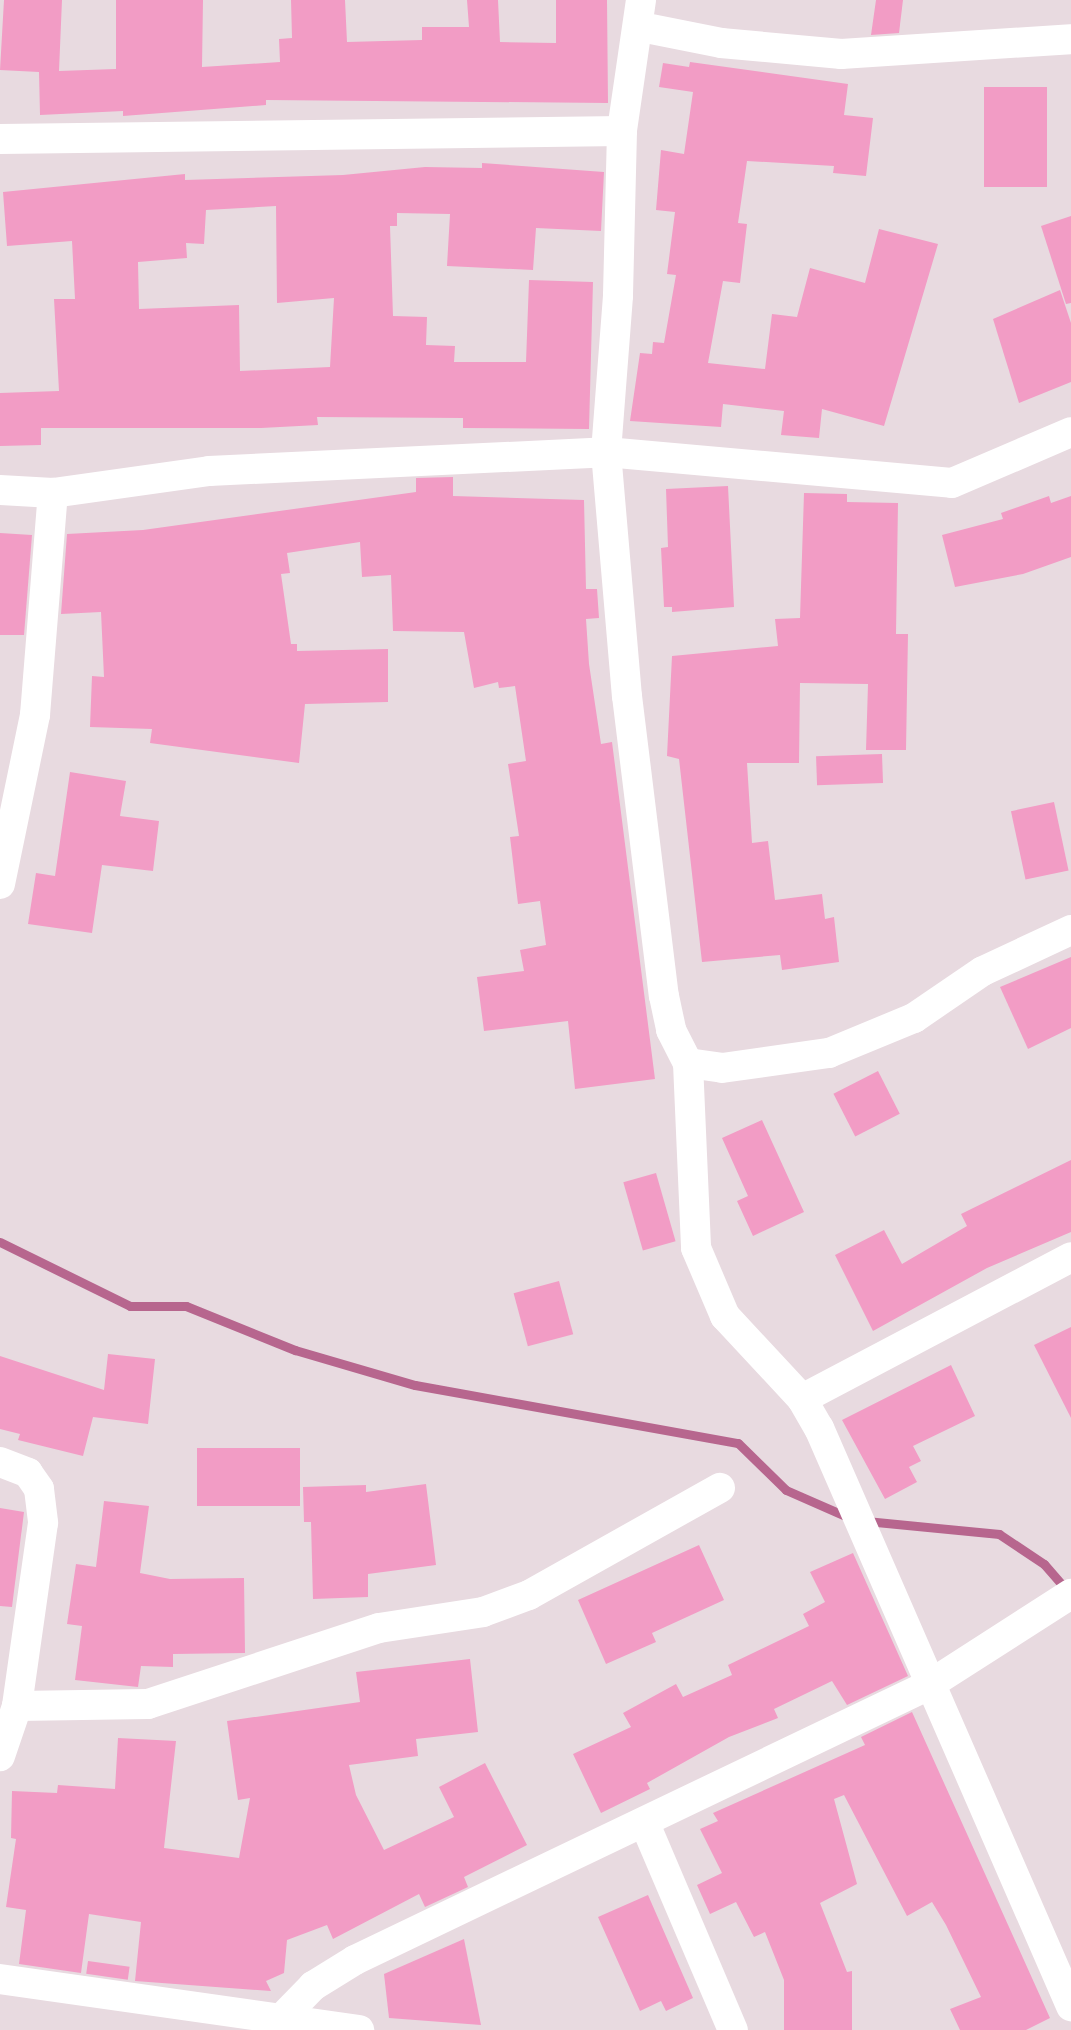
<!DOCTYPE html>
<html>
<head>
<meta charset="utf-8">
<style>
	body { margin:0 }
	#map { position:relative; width:1071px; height:2030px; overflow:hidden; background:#e8dae0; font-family:"Fira Sans",sans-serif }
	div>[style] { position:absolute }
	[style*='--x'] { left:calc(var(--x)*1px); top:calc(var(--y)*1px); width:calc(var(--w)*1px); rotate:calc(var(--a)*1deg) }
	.stream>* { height:9px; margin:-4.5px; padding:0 4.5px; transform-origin:4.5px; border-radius:4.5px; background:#b7668e }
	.building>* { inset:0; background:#f29cc5; transform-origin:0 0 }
	.street>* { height:30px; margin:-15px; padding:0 15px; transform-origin:15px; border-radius:15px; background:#fff }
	span { translate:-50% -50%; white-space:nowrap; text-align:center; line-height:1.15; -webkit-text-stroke:5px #f5e7ed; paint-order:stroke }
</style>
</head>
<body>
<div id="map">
	<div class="stream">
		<div style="--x:0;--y:1242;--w:145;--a:26.2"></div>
		<div style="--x:130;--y:1306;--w:56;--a:0"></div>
		<div style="--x:186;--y:1306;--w:118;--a:22"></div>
		<div style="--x:295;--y:1350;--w:125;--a:16.3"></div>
		<div style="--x:415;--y:1385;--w:328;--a:10.2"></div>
		<div style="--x:738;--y:1443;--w:67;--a:44.4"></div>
		<div style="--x:786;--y:1490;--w:72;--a:23.7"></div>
		<div style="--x:866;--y:1521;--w:134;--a:5.6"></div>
		<div style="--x:999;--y:1534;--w:54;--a:33.7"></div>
		<div style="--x:1044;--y:1564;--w:35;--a:49"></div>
	</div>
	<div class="building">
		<div style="clip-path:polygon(4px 0,62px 0,59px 71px,116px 69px,116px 0,203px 0,202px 67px,280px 62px,279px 39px,292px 38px,291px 0,345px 0,347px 42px,422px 40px,422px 27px,469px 27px,467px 0,498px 0,500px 42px,556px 43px,556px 0,607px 0,608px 103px,266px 100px,266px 105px,123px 116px,123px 111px,40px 115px,39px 72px,0 70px)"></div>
		<div style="clip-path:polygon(876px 0,903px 0,899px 33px,871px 35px)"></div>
		<div style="clip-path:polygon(690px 62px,848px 84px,844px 115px,873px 118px,866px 176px,833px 173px,834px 166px,747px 161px,738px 223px,747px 224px,740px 283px,723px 281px,708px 363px,765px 369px,772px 314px,797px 317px,810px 268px,865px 283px,879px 229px,938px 244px,884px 426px,822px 409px,819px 438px,781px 435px,784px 411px,723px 404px,721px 427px,630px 421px,640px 353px,652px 354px,653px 342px,664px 343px,676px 275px,667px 274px,675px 212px,656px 210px,661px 150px,684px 154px,693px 92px,659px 87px,663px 63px,689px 67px)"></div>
		<div style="left:984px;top:87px;width:63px;height:100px"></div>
		<div style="clip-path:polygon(evenodd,482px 163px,604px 172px,601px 231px,536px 228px,533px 270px,447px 266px,450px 214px,397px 213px,397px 226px,390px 226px,393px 316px,427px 317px,426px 345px,455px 346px,454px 362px,526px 362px,529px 280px,593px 282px,589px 429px,463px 428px,463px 418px,317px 417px,318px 425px,261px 428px,41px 428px,41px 445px,0 446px,0 393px,59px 391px,54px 299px,75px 299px,72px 241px,7px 246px,3px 192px,185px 174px,185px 180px,343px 175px,425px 167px,482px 168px,482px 163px,276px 206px,277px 303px,334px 298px,330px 367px,240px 371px,239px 305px,139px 309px,138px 262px,187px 258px,186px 243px,204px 244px,206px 210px,276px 206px)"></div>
		<div style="clip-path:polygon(1071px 216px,1071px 303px,1066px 304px,1041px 226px)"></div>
		<div style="clip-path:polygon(1060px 290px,1071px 323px,1071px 382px,1019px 403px,993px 319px)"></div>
		<div style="clip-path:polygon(453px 477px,453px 496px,584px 500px,586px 589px,597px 589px,599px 618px,586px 619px,589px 664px,601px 744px,612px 742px,655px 1079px,575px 1089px,568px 1021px,484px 1031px,477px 977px,524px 971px,520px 950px,546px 945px,540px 901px,518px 904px,510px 837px,519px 836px,508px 764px,526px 761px,515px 686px,499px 688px,498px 682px,474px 688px,464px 632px,393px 631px,391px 575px,362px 577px,360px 542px,287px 553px,290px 573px,281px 574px,291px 644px,297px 644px,297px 651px,388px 649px,388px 702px,305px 704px,299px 763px,150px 743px,152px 729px,90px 727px,92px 676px,104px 677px,101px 612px,61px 614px,67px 534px,143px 530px,416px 492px,416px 478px)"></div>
		<div style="clip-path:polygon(728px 486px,734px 607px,672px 612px,672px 607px,664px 607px,661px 548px,668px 547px,666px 489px)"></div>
		<div style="clip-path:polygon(804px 493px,847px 494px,847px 502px,898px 503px,896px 634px,908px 634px,906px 750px,866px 750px,868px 684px,800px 683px,799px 763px,747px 763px,752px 843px,768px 841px,775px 900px,822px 894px,825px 919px,834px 917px,839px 962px,782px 970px,780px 955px,702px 962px,679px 759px,667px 756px,672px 656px,778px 646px,775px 619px,800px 618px)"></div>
		<div style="clip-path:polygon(1049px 496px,1051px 503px,1071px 496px,1071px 557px,1023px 574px,955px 587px,942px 535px,1003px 519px,1001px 513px)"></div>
		<div style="clip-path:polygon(0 533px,32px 535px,24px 635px,0 635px)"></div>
		<div style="left:882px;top:754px;width:29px;height:66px;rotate:88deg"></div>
		<div style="clip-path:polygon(70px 772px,126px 781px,120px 816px,159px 821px,153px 871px,102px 865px,92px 933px,28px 924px,36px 873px,55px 876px)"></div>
		<div style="left:1054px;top:802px;width:70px;height:44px;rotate:78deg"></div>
		<div style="clip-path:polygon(1071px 957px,1071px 1028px,1028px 1049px,1000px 987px)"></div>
		<div style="left:878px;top:1071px;width:48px;height:50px;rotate:63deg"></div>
		<div style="clip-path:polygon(762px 1120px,804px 1212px,753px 1236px,737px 1201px,748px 1196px,722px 1138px)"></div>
		<div style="clip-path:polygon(1071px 1160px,1071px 1232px,987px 1268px,873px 1331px,835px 1255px,884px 1230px,902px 1264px,967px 1226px,961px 1214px)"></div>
		<div style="left:656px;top:1173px;width:71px;height:34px;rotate:74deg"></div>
		<div style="left:559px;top:1281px;width:55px;height:47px;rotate:75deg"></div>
		<div style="clip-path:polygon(1071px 1327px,1071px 1418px,1034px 1345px)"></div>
		<div style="clip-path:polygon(108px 1354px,155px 1359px,148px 1424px,93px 1417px,83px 1456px,18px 1440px,20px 1434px,0 1429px,0 1356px,104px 1390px)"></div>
		<div style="clip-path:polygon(951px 1365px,975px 1416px,913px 1446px,921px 1461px,909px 1467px,917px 1482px,885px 1499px,842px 1420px)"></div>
		<div style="left:300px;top:1448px;width:58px;height:103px;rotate:90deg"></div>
		<div style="clip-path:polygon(426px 1484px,436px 1565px,368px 1574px,368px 1597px,313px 1599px,311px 1522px,304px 1522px,303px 1487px,366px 1485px,366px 1492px)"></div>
		<div style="clip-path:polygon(104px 1501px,149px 1506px,140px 1573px,170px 1579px,244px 1578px,245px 1653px,173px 1654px,173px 1667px,141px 1666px,138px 1687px,75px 1680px,82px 1626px,67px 1624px,76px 1564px,96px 1567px)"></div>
		<div style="clip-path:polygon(0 1508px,24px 1512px,12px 1607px,0 1606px)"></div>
		<div style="clip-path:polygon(699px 1545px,724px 1600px,652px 1633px,656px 1642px,606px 1664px,578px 1600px)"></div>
		<div style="clip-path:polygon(853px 1553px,908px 1676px,847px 1705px,832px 1681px,774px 1709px,778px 1718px,729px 1737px,647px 1783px,650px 1789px,601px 1813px,573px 1754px,631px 1727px,623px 1713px,676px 1684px,683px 1697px,732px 1675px,728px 1665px,809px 1626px,803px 1614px,825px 1602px,810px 1572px)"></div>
		<div style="clip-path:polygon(470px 1659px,478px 1732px,416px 1739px,418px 1756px,349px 1765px,356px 1795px,384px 1850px,454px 1817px,439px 1787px,485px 1763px,527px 1845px,464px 1877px,468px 1887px,425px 1907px,419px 1894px,333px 1939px,327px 1925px,287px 1940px,284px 1973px,266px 1981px,271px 1991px,135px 1981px,141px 1922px,89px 1914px,81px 1973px,19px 1964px,26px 1910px,6px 1907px,16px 1839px,11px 1838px,12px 1791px,57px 1793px,58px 1785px,115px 1789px,118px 1738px,176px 1741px,164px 1848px,239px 1858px,250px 1798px,238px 1800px,227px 1721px,360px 1702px,356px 1672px)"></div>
		<div style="clip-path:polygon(912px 1712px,1050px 2018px,1026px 2030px,960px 2030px,950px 2009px,981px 1997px,946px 1925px,932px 1902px,907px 1916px,844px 1795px,834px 1799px,857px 1884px,820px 1903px,847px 1972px,852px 1971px,852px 2030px,784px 2030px,784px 1980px,765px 1932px,754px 1937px,736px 1902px,710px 1914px,697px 1885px,722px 1873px,700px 1829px,718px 1821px,713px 1813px,865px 1745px,861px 1737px)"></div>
		<div style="clip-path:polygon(648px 1895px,693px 1998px,666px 2011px,661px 2001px,640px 2011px,598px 1917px)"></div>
		<div style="clip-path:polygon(464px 1939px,481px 2025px,389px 2018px,384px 1974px)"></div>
		<div style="left:88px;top:1961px;width:42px;height:13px;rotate:8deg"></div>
	</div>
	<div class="street">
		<div style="--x:641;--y:0;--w:132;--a:98.3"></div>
		<div style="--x:622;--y:131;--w:165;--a:91.4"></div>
		<div style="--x:618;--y:296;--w:156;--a:94.4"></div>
		<div style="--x:606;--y:452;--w:245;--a:85.1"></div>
		<div style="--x:627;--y:696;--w:302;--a:83"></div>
		<div style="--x:664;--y:996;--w:35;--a:78"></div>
		<div style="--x:671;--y:1030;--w:37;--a:63"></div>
		<div style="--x:688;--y:1063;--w:185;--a:87.5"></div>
		<div style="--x:696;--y:1248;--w:74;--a:66.9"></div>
		<div style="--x:725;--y:1316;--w:113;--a:47.1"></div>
		<div style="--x:802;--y:1399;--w:34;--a:60"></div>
		<div style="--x:819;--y:1428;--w:631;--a:66.44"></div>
		<div style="--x:641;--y:27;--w:82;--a:11.3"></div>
		<div style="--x:721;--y:43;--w:121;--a:5.2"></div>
		<div style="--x:841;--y:54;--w:230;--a:-3.7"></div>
		<div style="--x:0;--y:139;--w:622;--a:-0.74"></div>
		<div style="--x:0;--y:490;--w:53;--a:3.2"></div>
		<div style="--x:53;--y:493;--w:158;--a:-8"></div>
		<div style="--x:209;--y:471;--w:397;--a:-2.7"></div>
		<div style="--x:606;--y:452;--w:347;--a:5.1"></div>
		<div style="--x:952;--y:483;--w:129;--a:-23.2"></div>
		<div style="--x:0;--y:884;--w:173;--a:-78.3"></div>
		<div style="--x:35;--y:715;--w:223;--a:-85.4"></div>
		<div style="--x:688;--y:1063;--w:34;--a:8"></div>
		<div style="--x:722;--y:1068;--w:108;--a:-8"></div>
		<div style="--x:829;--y:1053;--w:92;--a:-22.4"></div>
		<div style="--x:914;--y:1018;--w:83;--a:-34.3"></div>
		<div style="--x:983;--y:971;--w:97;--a:-25"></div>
		<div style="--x:802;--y:1399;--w:304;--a:-27.8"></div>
		<div style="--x:0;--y:1462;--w:30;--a:21"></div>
		<div style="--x:28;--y:1473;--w:19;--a:55"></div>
		<div style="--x:39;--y:1489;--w:34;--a:83"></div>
		<div style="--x:43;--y:1523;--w:185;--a:98.1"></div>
		<div style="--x:17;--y:1706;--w:53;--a:108.8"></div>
		<div style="--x:17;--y:1706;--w:131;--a:-0.9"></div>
		<div style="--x:148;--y:1704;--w:243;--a:-18.2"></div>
		<div style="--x:379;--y:1628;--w:105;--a:-8.7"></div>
		<div style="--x:483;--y:1612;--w:49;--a:-20.3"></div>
		<div style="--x:529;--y:1595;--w:219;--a:-29.3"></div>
		<div style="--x:645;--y:1824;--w:224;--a:66.9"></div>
		<div style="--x:0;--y:1979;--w:363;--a:8.1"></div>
		<div style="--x:279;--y:2030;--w:9;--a:-90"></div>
		<div style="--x:279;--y:2021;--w:49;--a:-45.8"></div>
		<div style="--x:313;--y:1986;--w:49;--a:-31.8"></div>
		<div style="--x:355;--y:1960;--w:636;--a:-25.6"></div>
		<div style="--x:929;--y:1685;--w:169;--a:-32.7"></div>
	</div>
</div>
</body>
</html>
